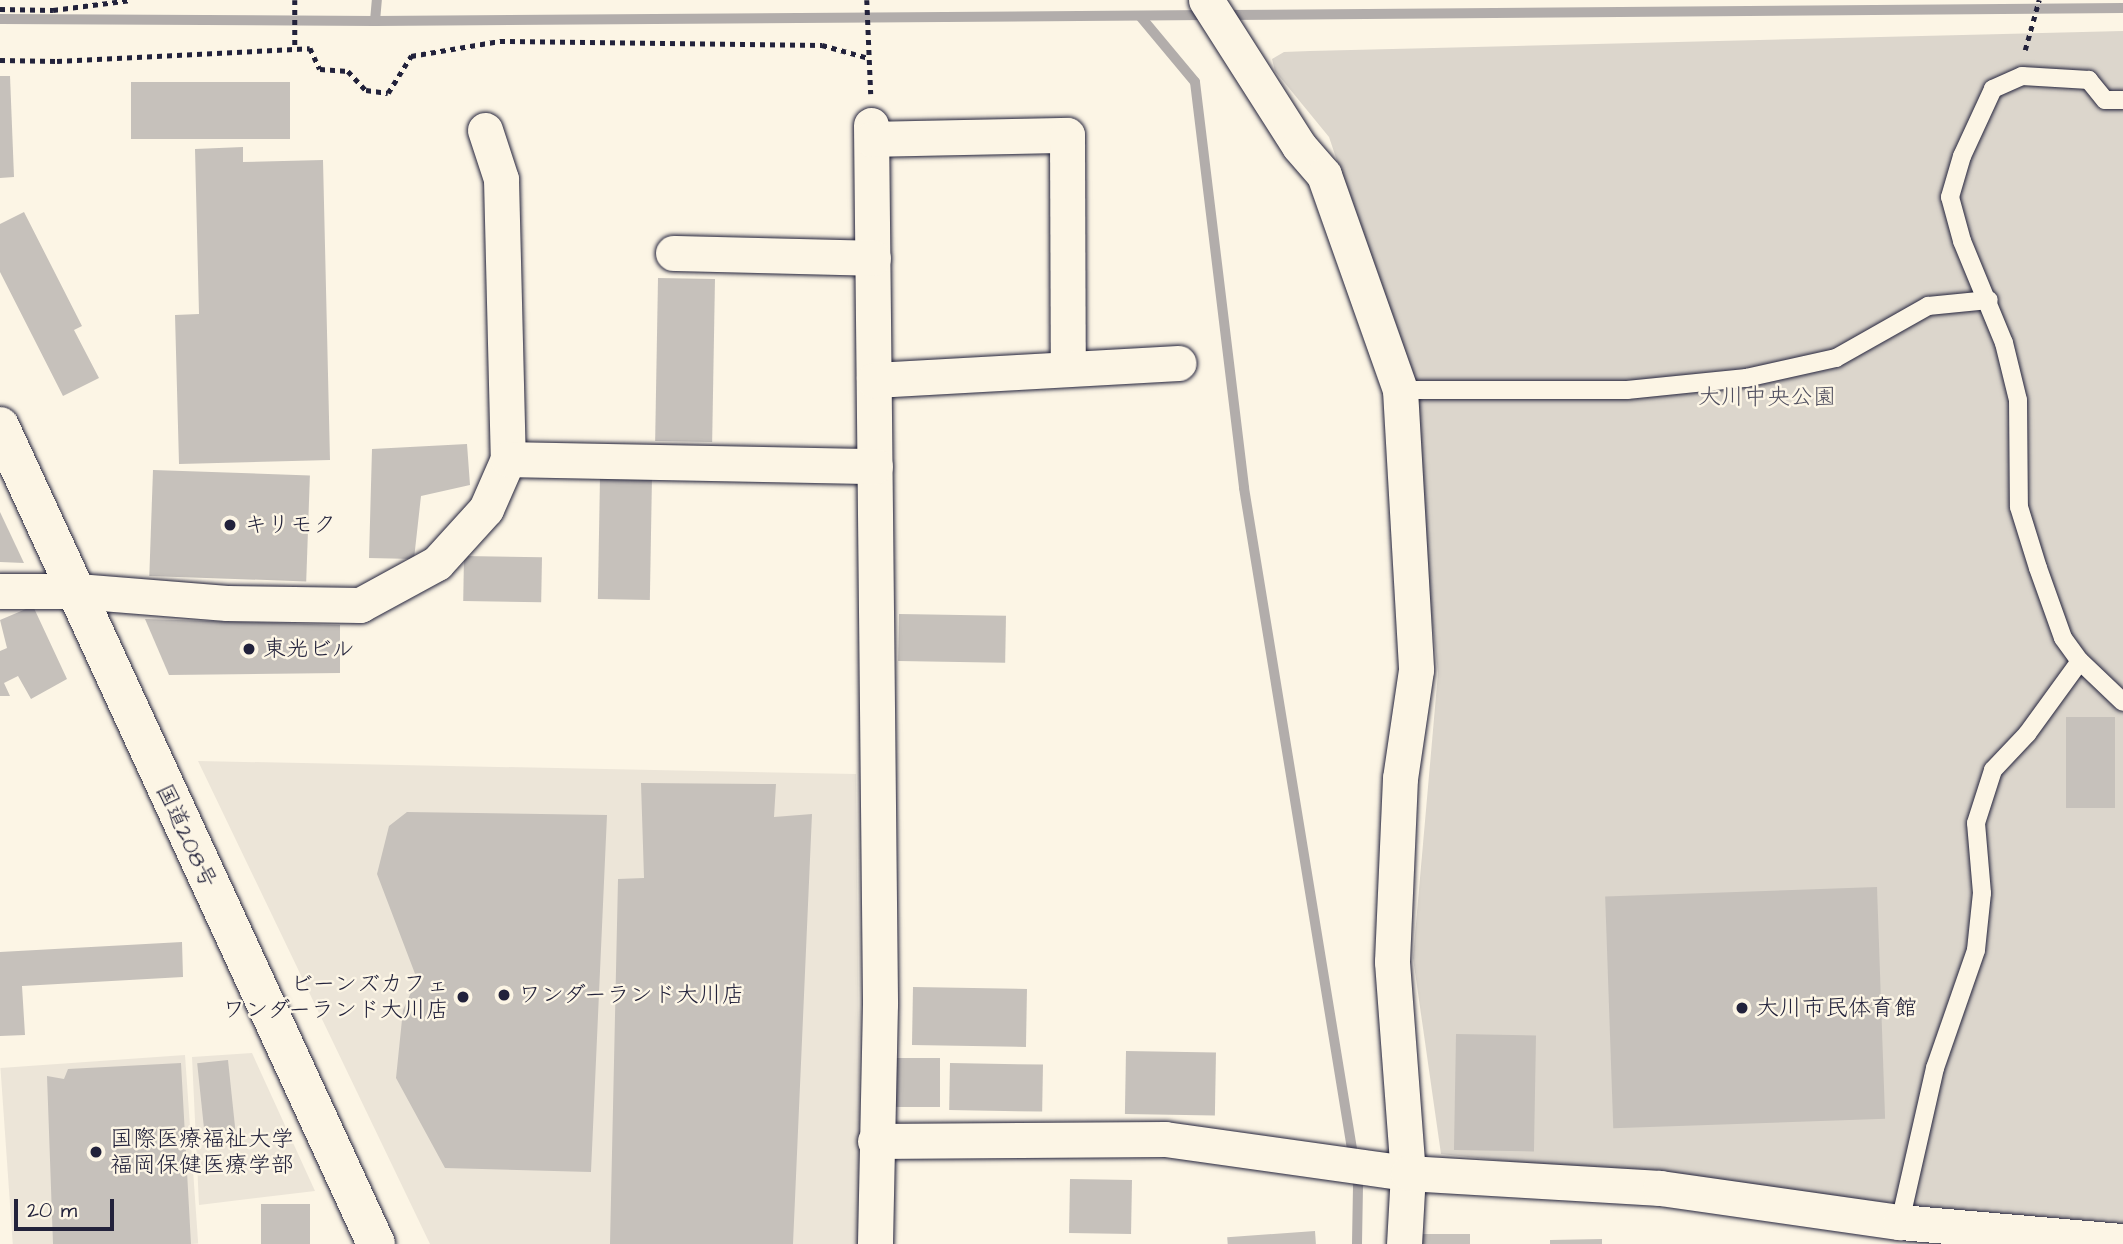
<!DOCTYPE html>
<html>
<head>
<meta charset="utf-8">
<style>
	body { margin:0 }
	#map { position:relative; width:2123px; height:1244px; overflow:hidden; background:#fcf5e5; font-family:"Architects Daughter","Klee One",sans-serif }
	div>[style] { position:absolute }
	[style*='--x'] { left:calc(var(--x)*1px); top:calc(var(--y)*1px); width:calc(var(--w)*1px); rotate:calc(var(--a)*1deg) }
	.built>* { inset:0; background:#ece5d8; transform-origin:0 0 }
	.green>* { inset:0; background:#dcd6cc }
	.stream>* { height:10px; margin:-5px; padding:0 5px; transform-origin:5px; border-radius:5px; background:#b2adab }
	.building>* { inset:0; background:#c6c1bb; transform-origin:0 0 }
	.path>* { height:4.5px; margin-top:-2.25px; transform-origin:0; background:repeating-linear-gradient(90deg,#22223b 0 5px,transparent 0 10px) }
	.roads { filter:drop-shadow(0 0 2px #22223b) drop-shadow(0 0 2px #22223b) }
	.service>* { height:18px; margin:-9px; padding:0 9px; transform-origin:9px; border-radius:9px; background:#fcf5e5 }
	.minor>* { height:35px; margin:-17.5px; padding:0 17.5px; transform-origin:17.5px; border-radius:17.5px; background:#fcf5e5 }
	.trunk>* { height:38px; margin:-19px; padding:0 19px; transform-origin:19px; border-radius:19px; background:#fcf5e5 }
	.dots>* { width:19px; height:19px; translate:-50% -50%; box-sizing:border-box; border:4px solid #fcf5e5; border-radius:50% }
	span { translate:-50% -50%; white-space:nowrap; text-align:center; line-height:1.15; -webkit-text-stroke:5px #fcf5e5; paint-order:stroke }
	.park-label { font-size:23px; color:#504f5f }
	.poi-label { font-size:23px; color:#22223b }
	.left { translate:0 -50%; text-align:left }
	.right { translate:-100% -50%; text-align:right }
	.street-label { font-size:23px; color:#22223b }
	.scale { position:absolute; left:14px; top:1199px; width:100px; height:32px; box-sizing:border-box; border:4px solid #22223b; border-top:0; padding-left:9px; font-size:21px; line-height:24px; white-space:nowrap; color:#22223b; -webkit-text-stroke:5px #fcf5e5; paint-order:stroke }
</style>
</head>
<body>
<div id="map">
	<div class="built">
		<div style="clip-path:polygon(198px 761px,856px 774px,861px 1244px,430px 1244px)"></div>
		<div style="clip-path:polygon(252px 1053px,315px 1191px,199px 1205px,192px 1057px)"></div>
		<div style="left:185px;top:1055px;width:189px;height:185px;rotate:86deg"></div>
	</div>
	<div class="green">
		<div style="clip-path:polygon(2123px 31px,2123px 1228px,1441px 1154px,1413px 958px,1438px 673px,1403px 356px,1329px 137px,1275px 71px,1272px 59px,1284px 52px,1310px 51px)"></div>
	</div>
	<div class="stream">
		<div style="--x:1225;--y:15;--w:898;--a:-0.45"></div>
		<div style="--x:1140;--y:16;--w:86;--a:50.2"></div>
		<div style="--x:1195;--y:82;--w:409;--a:83.1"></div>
		<div style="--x:1244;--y:488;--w:707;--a:80.72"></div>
		<div style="--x:1358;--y:1186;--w:58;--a:91"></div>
		<div style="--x:0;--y:19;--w:375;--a:0.3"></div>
		<div style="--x:375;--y:21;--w:832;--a:-0.41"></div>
		<div style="--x:375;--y:21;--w:21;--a:-85"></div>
	</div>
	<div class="building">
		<div style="clip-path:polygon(0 76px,10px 76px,14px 177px,0 178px)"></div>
		<div style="left:131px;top:82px;width:159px;height:57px"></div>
		<div style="clip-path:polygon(243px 147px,243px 162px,323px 160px,330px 460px,179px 464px,175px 315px,199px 314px,195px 149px)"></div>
		<div style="clip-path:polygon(24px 212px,82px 326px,74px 330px,99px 378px,63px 396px,0 272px,0 224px)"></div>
		<div style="left:658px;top:278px;width:57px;height:163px;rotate:1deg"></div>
		<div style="clip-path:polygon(467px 444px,470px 485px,421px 496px,414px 559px,369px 558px,372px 449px)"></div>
		<div style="left:153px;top:470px;width:157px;height:106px;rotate:2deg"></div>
		<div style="left:600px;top:476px;width:52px;height:123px;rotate:1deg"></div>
		<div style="clip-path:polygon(0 512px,24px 563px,0 562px)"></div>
		<div style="left:464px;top:556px;width:78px;height:45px;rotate:1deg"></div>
		<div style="clip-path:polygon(33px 606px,67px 679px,31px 699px,18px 676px,4px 683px,10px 696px,0 696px,0 651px,7px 648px,0 620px)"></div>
		<div style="left:899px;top:614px;width:107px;height:47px;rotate:1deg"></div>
		<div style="clip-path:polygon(145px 619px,340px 625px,340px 673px,169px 675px)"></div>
		<div style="left:2066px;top:717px;width:49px;height:91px"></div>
		<div style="clip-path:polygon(641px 783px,776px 784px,774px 817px,812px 814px,793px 1244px,610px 1244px,618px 879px,644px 878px)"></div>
		<div style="clip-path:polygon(407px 812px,607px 815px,591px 1172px,445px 1168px,396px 1078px,403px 1010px,417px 979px,377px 874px,389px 826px)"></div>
		<div style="left:1877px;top:887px;width:232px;height:272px;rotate:88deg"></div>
		<div style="clip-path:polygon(182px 942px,183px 977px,22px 986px,25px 1035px,0 1036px,0 952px)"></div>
		<div style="left:913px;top:987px;width:114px;height:58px;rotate:1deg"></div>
		<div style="left:1456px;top:1034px;width:80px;height:116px;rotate:1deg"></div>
		<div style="left:1126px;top:1051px;width:90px;height:63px;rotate:1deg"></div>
		<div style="left:891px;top:1058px;width:49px;height:49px"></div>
		<div style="left:228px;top:1060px;width:72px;height:31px;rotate:84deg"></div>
		<div style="clip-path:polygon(181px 1063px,191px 1244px,53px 1244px,47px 1076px,64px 1079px,68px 1069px)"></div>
		<div style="left:950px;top:1063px;width:93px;height:47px;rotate:1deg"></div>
		<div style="left:1070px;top:1179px;width:62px;height:54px;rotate:1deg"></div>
		<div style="left:261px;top:1204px;width:49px;height:40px"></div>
		<div style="left:1315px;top:1231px;width:13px;height:88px;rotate:86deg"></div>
		<div style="left:1422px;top:1234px;width:48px;height:10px"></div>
		<div style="clip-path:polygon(1602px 1239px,1602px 1244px,1550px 1244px,1550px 1240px)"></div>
	</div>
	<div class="path">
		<div style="--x:295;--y:0;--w:48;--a:90"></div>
		<div style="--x:867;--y:0;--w:94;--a:87.6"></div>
		<div style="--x:0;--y:9;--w:53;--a:1.1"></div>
		<div style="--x:53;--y:10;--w:79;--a:-7.3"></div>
		<div style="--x:2025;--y:50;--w:52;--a:-74.4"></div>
		<div style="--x:0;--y:60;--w:57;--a:1"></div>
		<div style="--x:57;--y:61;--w:253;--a:-2.9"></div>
		<div style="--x:310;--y:48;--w:23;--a:65"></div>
		<div style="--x:320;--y:69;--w:28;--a:4"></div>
		<div style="--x:348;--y:71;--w:26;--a:47"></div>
		<div style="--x:366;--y:90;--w:22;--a:8"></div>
		<div style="--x:388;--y:93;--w:44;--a:-58.1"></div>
		<div style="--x:411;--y:56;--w:90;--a:-9.6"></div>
		<div style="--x:500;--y:41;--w:322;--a:0.7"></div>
		<div style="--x:822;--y:45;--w:49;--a:15.5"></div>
	</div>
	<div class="roads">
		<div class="service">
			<div style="--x:2123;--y:100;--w:18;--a:180"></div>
			<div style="--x:2105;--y:100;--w:26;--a:-129"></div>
			<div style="--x:2089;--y:80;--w:67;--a:-176.6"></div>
			<div style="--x:2022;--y:76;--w:32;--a:156"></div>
			<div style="--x:1993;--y:89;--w:74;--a:114.8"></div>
			<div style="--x:1962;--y:156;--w:43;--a:106.3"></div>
			<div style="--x:1950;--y:197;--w:46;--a:74.7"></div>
			<div style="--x:1962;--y:241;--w:110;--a:67.6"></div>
			<div style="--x:2004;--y:343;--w:59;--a:76.2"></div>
			<div style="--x:2018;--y:400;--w:107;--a:89.5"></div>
			<div style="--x:2019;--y:507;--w:64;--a:72.7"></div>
			<div style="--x:2038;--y:568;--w:74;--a:70.3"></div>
			<div style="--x:2063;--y:638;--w:29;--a:54"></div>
			<div style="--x:2080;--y:661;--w:59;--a:43.6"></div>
			<div style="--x:1400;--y:390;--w:227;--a:0"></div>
			<div style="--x:1627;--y:390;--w:120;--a:-5.8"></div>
			<div style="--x:1746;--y:378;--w:92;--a:-12.5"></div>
			<div style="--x:1836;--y:358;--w:106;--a:-29.5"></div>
			<div style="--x:1928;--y:306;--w:61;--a:-5.6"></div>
			<div style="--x:1900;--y:1222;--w:158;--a:-77.2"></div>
			<div style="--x:1935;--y:1068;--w:125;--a:-70.8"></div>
			<div style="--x:1976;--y:950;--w:57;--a:-84"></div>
			<div style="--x:1982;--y:893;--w:70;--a:-94.9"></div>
			<div style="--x:1976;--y:823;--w:56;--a:-72.2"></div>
			<div style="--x:1993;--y:770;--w:50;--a:-46.6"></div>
			<div style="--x:2027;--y:734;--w:90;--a:-54"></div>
		</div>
		<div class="minor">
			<div style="--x:1206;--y:0;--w:173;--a:57.5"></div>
			<div style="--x:1299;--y:146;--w:38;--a:49"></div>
			<div style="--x:1324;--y:175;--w:228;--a:70.5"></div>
			<div style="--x:1400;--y:390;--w:280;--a:86.7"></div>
			<div style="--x:1416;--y:670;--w:109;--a:98.4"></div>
			<div style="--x:1400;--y:778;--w:184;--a:92.5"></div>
			<div style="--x:1392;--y:962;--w:212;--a:85.7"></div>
			<div style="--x:1408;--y:1173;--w:71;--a:93.2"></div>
			<div style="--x:871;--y:125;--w:879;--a:89.41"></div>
			<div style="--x:880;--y:1004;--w:240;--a:91.2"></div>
			<div style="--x:485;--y:130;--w:52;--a:71.9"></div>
			<div style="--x:501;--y:179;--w:280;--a:88.6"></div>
			<div style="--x:872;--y:139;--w:195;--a:-1.2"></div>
			<div style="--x:1067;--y:135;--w:234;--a:89.8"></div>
			<div style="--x:673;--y:253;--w:200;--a:1.4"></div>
			<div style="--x:874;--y:380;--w:305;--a:-3.2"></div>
			<div style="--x:0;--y:591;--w:77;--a:0"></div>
			<div style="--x:77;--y:591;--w:150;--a:4.6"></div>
			<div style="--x:227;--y:603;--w:133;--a:0.9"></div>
			<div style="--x:360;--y:605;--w:88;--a:-28.6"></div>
			<div style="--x:437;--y:563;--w:73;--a:-47.8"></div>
			<div style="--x:486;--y:509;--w:55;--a:-66.3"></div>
			<div style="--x:508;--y:459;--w:367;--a:1.1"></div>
			<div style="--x:875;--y:1141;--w:290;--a:-0.4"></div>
			<div style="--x:1165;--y:1139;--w:245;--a:8"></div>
			<div style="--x:1408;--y:1173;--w:252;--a:3.4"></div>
			<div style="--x:1660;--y:1188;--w:242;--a:8.1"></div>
			<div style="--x:1900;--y:1222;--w:224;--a:4.9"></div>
		</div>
		<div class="trunk">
			<div style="--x:0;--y:426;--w:900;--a:65.31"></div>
		</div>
	</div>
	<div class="dots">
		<div style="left:230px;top:525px;background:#22223b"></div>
		<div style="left:249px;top:649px;background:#22223b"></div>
		<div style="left:504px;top:995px;background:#22223b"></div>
		<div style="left:463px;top:997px;background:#22223b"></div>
		<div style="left:1742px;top:1008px;background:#22223b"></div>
		<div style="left:96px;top:1152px;background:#22223b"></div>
	</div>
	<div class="park-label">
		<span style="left:1767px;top:397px">大川中央公園</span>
	</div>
	<div class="poi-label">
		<span class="left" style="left:244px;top:525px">キリモク</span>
		<span class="left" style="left:263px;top:649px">東光ビル</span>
		<span class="right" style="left:449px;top:997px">ビーンズカフェ<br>ワンダーランド大川店</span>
		<span class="left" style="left:518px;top:995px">ワンダーランド大川店</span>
		<span class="left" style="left:1756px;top:1008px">大川市民体育館</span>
		<span class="left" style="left:110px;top:1152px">国際医療福祉大学<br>福岡保健医療学部</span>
	</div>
	<div class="street-label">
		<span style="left:186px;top:836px;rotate:65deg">国道208号</span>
	</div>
	<div class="scale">20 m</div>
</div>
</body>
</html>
